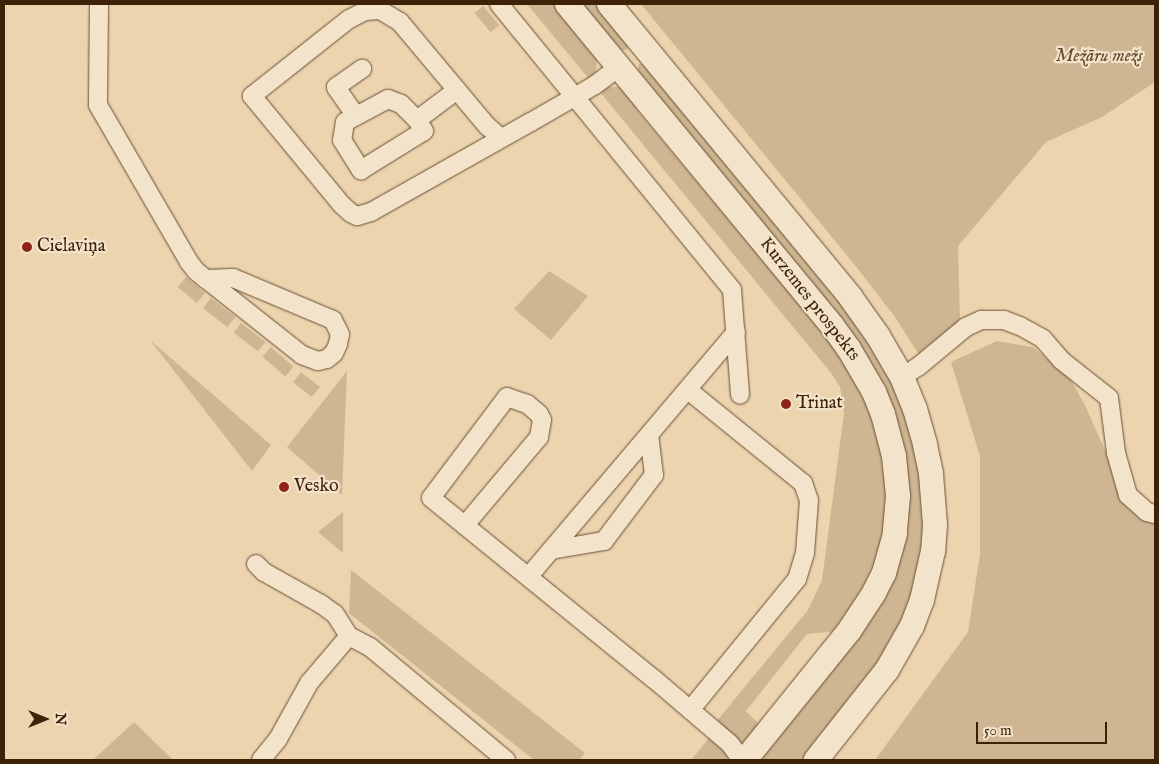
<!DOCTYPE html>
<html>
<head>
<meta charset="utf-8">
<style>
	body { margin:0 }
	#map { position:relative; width:1159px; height:764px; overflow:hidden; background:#ecd4af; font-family:"IM FELL English",serif }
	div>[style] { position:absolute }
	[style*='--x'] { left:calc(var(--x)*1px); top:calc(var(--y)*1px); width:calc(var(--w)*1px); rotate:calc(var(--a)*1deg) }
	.green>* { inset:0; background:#ceb692; transform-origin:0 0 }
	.roads { filter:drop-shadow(0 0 1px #6a4e31) drop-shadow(0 0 1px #6a4e31) }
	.minor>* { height:18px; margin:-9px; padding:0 9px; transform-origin:9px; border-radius:9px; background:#f3e3cb }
	.secondary>* { height:24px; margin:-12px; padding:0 12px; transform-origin:12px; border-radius:12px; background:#f3e3cb }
	.dots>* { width:14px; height:14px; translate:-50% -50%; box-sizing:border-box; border:2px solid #f3e3cb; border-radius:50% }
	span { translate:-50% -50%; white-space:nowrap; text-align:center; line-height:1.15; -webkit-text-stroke:4.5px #f3e3cb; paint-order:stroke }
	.park-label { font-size:18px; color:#62472a; font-style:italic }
	.poi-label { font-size:18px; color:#3e2207 }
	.left { translate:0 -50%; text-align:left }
	.street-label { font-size:18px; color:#3e2207 }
	.frame { position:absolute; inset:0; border:5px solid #3e2207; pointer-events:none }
	.north { position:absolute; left:20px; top:694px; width:50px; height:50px; -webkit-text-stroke:4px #f3e3cb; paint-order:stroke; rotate:90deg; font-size:14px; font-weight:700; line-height:20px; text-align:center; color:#3e2207 }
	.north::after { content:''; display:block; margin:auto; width:18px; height:22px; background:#3e2207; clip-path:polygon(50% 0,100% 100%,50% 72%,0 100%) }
	.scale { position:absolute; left:976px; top:722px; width:131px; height:22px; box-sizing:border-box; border:2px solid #3e2207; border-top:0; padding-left:6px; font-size:15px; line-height:18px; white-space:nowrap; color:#3e2207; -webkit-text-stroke:4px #f3e3cb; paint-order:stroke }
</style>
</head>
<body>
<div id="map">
	<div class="green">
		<div style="clip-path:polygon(527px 4px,554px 4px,578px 31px,597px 58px,596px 72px,589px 79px)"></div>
		<div style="clip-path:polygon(581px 4px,597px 4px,628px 42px,627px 49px,619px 51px)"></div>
		<div style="clip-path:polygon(641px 4px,1155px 4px,1155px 82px,1102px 117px,1046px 142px,958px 246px,960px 321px,921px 358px,895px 317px,854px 264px)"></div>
		<div style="left:483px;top:6px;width:25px;height:11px;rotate:50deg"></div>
		<div style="clip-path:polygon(639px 64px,644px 64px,861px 329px,903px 403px,917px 451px,926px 526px,913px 601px,870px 680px,804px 760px,758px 760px,890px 586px,900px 560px,907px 528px,900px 438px,637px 73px)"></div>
		<div style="clip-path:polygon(603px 87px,624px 87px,635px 99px,636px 109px,838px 350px,866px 400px,883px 452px,887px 480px,885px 535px,867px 586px,838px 631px,807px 634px,746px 711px,761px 726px,744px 742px,739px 742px,716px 722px,808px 610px,822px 580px,844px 413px,840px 387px,831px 373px,599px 91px)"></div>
		<div style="clip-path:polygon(549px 271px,588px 296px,551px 340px,514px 309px)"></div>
		<div style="left:186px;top:277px;width:25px;height:13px;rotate:40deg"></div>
		<div style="left:211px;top:298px;width:31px;height:13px;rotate:38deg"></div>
		<div style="left:241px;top:323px;width:31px;height:12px;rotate:38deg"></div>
		<div style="clip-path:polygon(150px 340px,271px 445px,252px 471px)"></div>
		<div style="clip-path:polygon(997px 341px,1033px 347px,1069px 377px,1084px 403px,1109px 459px,1122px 502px,1155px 524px,1155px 760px,875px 760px,968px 632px,980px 554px,980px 456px,951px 362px)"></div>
		<div style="left:271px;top:347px;width:30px;height:13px;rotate:41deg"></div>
		<div style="clip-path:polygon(347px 371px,342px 495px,287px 447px)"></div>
		<div style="left:301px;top:372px;width:24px;height:13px;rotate:38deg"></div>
		<div style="clip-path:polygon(343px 512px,343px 553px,318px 532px)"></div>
		<div style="clip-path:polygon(351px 570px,585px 753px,579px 760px,534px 760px,349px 613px)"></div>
		<div style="clip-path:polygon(134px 722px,173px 760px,93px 760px)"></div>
		<div style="clip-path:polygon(709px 738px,726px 753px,729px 760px,691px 760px)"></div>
	</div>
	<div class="roads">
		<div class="minor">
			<div style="--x:99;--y:4;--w:101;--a:90.6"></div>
			<div style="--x:98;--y:105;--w:181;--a:59.9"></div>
			<div style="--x:189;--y:262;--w:11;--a:52"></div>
			<div style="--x:196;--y:271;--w:13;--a:39"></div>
			<div style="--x:206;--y:279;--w:122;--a:38.4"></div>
			<div style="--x:302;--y:355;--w:17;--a:21"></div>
			<div style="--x:318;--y:361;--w:9;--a:-13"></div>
			<div style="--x:327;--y:359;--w:9;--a:-41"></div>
			<div style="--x:334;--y:353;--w:10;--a:-66"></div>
			<div style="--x:338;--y:344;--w:10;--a:-79"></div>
			<div style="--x:340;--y:334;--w:16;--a:-117"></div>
			<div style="--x:333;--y:320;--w:108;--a:-157.2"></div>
			<div style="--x:233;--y:278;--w:27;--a:178"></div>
			<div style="--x:499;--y:4;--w:369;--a:50.8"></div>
			<div style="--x:732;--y:290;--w:105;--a:85.6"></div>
			<div style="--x:356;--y:116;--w:35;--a:-125"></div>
			<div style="--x:336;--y:87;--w:32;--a:-35"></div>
			<div style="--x:417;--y:120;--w:23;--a:-135"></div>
			<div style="--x:401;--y:104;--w:14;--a:-159"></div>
			<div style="--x:388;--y:99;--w:49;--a:151.9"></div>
			<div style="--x:345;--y:122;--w:18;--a:99"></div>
			<div style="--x:342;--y:140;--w:36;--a:58"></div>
			<div style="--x:361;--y:170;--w:74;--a:-31.8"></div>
			<div style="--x:424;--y:131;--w:13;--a:-122"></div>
			<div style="--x:417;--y:120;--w:50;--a:-36.9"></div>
			<div style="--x:501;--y:138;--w:18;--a:-139"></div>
			<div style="--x:487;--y:126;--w:136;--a:-129.9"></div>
			<div style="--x:400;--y:22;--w:23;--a:-149"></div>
			<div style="--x:380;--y:10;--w:15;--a:176"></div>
			<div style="--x:365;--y:11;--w:18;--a:153"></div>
			<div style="--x:349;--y:19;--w:124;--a:141.6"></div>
			<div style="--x:252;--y:96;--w:141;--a:50.5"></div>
			<div style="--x:342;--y:205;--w:12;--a:42"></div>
			<div style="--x:351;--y:213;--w:7;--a:27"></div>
			<div style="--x:357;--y:216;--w:15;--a:-16"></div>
			<div style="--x:371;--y:212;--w:184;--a:-29.4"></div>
			<div style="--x:531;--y:122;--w:74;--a:-30"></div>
			<div style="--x:595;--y:85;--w:30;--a:-37"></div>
			<div style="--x:902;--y:377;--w:20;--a:-33"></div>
			<div style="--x:919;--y:366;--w:61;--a:-39.7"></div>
			<div style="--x:966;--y:327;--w:17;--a:-25"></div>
			<div style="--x:981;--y:320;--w:23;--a:0"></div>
			<div style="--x:1004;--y:320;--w:17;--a:21"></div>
			<div style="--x:1020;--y:326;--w:26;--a:29"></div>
			<div style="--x:1043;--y:339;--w:28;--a:49"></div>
			<div style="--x:1061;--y:360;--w:61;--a:38.4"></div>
			<div style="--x:1109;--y:398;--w:55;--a:82.7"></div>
			<div style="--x:1116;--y:453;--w:44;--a:74.1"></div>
			<div style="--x:1128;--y:495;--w:25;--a:42"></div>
			<div style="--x:1147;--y:512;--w:8;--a:14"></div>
			<div style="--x:688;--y:390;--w:148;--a:39"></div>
			<div style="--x:803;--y:483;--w:18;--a:71"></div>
			<div style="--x:809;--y:500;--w:53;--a:94.3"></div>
			<div style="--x:805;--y:553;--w:27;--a:107"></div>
			<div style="--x:797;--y:579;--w:169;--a:129.2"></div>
			<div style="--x:465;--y:525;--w:115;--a:-49.9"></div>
			<div style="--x:539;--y:437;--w:17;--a:-80"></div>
			<div style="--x:542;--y:420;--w:7;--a:-117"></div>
			<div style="--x:539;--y:414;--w:16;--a:-140"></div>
			<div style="--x:527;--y:404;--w:21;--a:-161"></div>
			<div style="--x:507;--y:397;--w:126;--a:127"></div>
			<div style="--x:431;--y:498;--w:287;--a:39.1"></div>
			<div style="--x:654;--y:679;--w:100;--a:40.5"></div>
			<div style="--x:730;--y:744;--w:20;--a:53"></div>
			<div style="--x:551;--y:550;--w:54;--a:-9.6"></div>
			<div style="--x:604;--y:541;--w:83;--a:-52.9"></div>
			<div style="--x:654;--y:475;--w:39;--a:-97"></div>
			<div style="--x:256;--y:564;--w:11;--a:45"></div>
			<div style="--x:264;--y:572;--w:65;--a:29.3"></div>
			<div style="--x:321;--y:604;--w:17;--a:36"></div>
			<div style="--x:335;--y:614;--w:26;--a:58"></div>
			<div style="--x:349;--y:636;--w:24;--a:28"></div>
			<div style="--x:370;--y:647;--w:177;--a:39.7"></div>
			<div style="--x:529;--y:576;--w:320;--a:-49.7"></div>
			<div style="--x:261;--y:760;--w:27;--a:-51"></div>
			<div style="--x:278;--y:739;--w:64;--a:-61"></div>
			<div style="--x:309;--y:683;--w:62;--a:-49.6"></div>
		</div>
		<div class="secondary">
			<div style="--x:567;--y:4;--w:418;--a:50.5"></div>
			<div style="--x:833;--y:327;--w:27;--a:54"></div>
			<div style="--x:849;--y:349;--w:50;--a:59.8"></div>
			<div style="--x:874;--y:392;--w:24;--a:68"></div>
			<div style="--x:883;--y:414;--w:43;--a:75.3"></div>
			<div style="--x:894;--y:456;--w:40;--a:84.3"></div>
			<div style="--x:898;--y:496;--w:38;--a:95"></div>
			<div style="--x:895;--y:534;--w:41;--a:105.8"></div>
			<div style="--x:884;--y:573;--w:22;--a:117"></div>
			<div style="--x:874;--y:593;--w:45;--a:123.3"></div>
			<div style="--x:849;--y:631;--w:166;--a:128.9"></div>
			<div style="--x:609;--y:4;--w:381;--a:50.5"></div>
			<div style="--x:851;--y:298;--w:47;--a:54.6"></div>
			<div style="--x:878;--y:336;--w:48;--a:59.7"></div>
			<div style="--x:902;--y:377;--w:35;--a:68"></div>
			<div style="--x:915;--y:409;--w:37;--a:74"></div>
			<div style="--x:925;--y:445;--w:30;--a:78"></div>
			<div style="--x:931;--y:474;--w:51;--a:85.5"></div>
			<div style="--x:935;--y:525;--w:26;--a:94"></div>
			<div style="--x:933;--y:551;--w:50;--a:102.7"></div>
			<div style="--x:922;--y:600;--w:28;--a:111"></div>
			<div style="--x:912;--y:626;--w:51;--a:119.6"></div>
			<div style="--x:887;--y:670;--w:115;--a:128.3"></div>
		</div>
	</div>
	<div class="dots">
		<div style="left:27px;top:247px;background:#8f2418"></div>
		<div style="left:786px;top:404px;background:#8f2418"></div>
		<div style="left:284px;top:487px;background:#8f2418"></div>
	</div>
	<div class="park-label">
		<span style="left:1099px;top:57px">Mežāru mežs</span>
	</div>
	<div class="poi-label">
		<span class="left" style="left:37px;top:247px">Cielaviņa</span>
		<span class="left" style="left:796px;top:404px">Trinat</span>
		<span class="left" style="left:294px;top:487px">Vesko</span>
	</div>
	<div class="street-label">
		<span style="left:809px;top:300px;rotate:52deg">Kurzemes prospekts</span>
	</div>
	<div class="frame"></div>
	<div class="north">N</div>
	<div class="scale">50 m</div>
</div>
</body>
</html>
